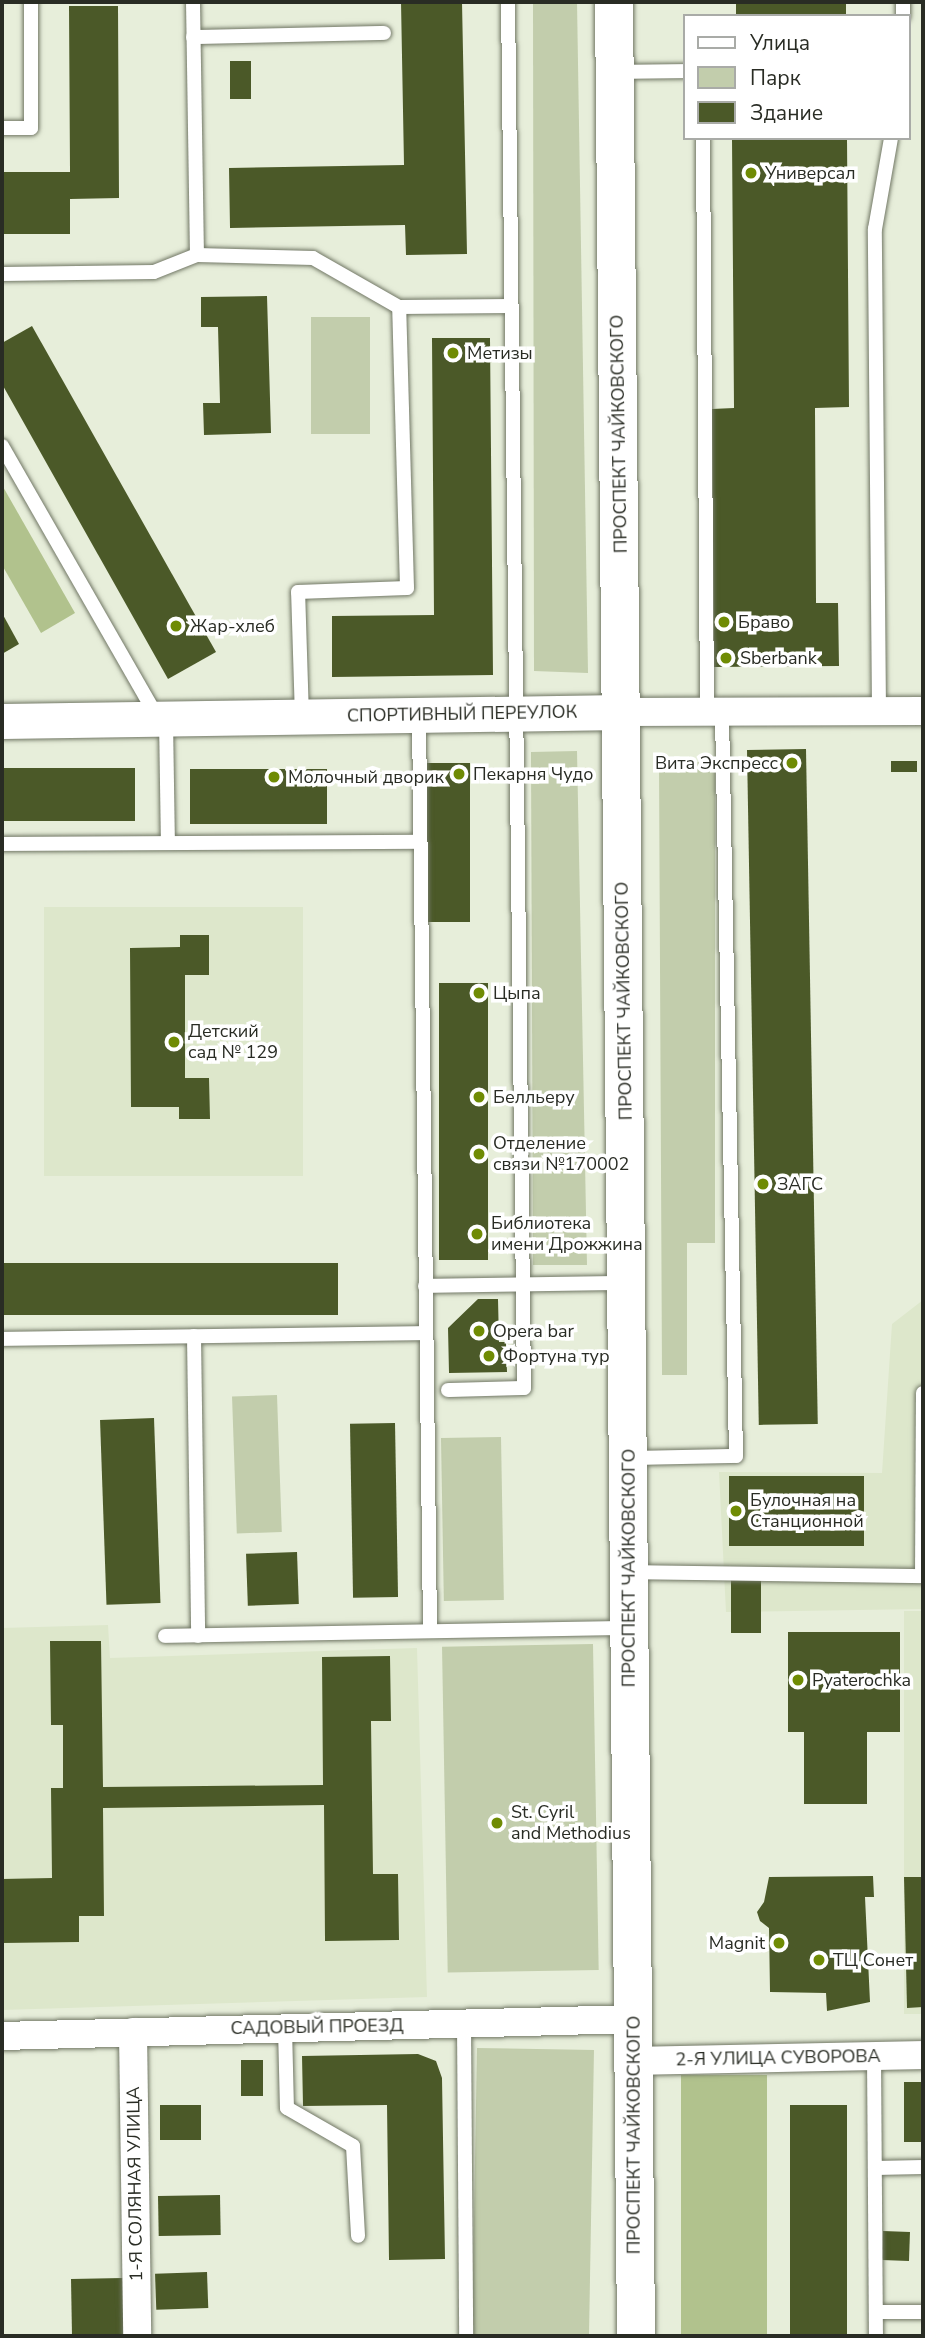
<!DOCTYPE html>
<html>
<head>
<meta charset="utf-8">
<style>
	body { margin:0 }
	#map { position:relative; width:925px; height:2338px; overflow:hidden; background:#e7eeda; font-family:"Nunito Sans",sans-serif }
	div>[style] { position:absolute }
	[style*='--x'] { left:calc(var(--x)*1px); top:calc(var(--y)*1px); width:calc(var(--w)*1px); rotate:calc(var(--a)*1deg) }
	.built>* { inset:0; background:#dde7cb; transform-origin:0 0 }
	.green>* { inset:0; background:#c2cdac; transform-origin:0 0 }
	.forest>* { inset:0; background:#b1c28d; transform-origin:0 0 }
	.building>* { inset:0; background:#4b5928; transform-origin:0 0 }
	.roads { filter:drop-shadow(0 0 2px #717765) drop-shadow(0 0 2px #717765) }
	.service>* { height:14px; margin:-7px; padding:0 7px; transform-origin:7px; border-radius:7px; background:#fff }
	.minor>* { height:28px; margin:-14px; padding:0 14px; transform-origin:14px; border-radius:14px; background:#fff }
	.tertiary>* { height:35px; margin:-17.5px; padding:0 17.5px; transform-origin:17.5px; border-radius:17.5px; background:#fff }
	.primary>* { height:38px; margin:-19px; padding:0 19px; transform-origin:19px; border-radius:19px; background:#fff }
	.dots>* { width:19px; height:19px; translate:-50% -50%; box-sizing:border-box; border:4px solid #fff; border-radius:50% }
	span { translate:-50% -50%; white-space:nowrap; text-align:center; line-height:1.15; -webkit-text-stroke:7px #fff; paint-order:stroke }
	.poi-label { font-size:18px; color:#292c24 }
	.left { translate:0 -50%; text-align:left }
	.right { translate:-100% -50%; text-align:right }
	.street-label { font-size:18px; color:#292c24 }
	.frame { position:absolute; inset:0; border:4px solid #292c24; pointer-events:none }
	.legend { position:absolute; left:683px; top:14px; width:228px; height:126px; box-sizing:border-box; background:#fff; border:2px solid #a9aba7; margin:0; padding:9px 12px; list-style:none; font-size:21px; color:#292c24 }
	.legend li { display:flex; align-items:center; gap:14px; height:35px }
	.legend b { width:35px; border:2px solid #a9aba7 }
</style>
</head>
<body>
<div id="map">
	<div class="built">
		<div style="left:303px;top:907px;width:269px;height:259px;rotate:90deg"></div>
		<div style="clip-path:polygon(923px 1300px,923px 1609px,726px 1612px,719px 1472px,882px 1473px,892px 1324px)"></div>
		<div style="left:904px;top:1611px;width:19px;height:403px"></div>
		<div style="clip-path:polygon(108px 1625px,110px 1658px,417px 1648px,427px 1997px,2px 2010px,2px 1628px)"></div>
	</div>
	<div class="green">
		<div style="clip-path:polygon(533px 2px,577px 2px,588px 673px,534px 671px)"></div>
		<div style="left:311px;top:317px;width:59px;height:117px"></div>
		<div style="clip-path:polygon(577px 751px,587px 1265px,533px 1265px,531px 752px)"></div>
		<div style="clip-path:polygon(715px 762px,715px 1243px,687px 1243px,687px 1375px,662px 1375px,659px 763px)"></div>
		<div style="left:277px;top:1395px;width:137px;height:45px;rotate:88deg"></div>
		<div style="left:501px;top:1437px;width:163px;height:60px;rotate:89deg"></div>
		<div style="left:593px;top:1644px;width:326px;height:151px;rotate:89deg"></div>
		<div style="left:477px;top:2048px;width:117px;height:288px;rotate:1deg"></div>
	</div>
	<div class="forest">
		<div style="clip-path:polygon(2px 485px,75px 613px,41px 633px,2px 565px)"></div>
		<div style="left:681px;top:2075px;width:86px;height:261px"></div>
	</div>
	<div class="building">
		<div style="clip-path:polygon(401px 2px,462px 2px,467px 254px,406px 255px,405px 225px,230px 228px,229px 168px,404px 165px)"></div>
		<div style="left:736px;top:2px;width:110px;height:14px"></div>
		<div style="clip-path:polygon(69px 6px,118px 6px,119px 198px,70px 199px,70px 234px,2px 234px,2px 172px,70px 172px)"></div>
		<div style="left:230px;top:61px;width:21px;height:38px"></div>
		<div style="clip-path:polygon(732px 138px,847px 138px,849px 407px,815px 408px,816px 603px,838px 603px,839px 666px,714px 667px,712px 409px,734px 408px)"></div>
		<div style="clip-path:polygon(267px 296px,271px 433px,204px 435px,203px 403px,220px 403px,218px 327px,201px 327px,201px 297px)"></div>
		<div style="clip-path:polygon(32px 326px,216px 652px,168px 679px,2px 384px,2px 343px)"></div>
		<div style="clip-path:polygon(432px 338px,490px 338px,493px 675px,332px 677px,332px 616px,434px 615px)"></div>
		<div style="clip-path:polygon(2px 613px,19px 644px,2px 654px)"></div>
		<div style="left:806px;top:749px;width:675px;height:59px;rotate:89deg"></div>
		<div style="left:891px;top:761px;width:26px;height:11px"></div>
		<div style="left:470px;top:763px;width:159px;height:44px;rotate:90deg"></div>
		<div style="left:135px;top:768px;width:53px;height:133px;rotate:90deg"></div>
		<div style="left:190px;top:769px;width:137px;height:55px"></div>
		<div style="clip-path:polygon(180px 935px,209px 935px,209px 975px,185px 975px,185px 1078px,209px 1078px,210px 1119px,179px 1119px,179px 1107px,131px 1107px,130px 948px,180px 947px)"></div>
		<div style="left:439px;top:983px;width:49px;height:277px"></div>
		<div style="left:338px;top:1263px;width:52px;height:336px;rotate:90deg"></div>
		<div style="clip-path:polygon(478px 1299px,498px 1299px,499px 1342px,506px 1342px,507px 1372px,449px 1373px,448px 1328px)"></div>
		<div style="left:154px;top:1418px;width:185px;height:54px;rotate:88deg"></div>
		<div style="left:395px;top:1423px;width:174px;height:45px;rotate:89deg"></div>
		<div style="left:864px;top:1476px;width:70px;height:135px;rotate:90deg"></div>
		<div style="left:297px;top:1552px;width:52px;height:51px;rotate:88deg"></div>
		<div style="left:731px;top:1580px;width:30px;height:53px"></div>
		<div style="clip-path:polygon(788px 1632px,900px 1632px,900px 1732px,867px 1732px,867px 1804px,804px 1804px,804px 1732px,788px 1732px)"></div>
		<div style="clip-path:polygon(50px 1641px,101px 1641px,103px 1787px,323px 1785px,322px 1657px,390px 1656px,391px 1721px,371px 1721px,373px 1874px,398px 1874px,399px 1940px,325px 1941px,324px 1805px,103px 1808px,104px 1916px,79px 1916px,79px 1942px,2px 1943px,2px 1879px,52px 1878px,51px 1788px,63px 1788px,63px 1725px,51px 1725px)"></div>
		<div style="clip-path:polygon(873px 1876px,874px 1897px,865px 1897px,870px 2002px,827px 2011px,826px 1993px,770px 1992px,769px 1928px,760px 1921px,757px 1912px,764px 1902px,769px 1877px)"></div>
		<div style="clip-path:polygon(904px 1877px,923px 1877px,923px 2007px,907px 2008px)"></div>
		<div style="clip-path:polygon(418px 2054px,436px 2061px,442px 2078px,445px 2259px,389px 2260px,387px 2105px,303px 2106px,302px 2056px)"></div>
		<div style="left:241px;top:2060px;width:22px;height:36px"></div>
		<div style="left:904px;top:2082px;width:19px;height:60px"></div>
		<div style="left:201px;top:2105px;width:35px;height:41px;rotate:90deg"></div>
		<div style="left:847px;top:2105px;width:231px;height:57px;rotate:90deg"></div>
		<div style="left:220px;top:2195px;width:40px;height:62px;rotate:89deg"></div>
		<div style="left:883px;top:2231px;width:27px;height:29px;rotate:2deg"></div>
		<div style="left:207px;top:2272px;width:36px;height:52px;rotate:88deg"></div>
		<div style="left:123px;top:2278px;width:58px;height:52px;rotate:89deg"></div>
	</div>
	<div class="roads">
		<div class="service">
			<div style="--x:193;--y:2;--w:253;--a:89.1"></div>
			<div style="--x:903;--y:16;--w:14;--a:-90"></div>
			<div style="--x:193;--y:37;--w:191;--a:-1.2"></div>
			<div style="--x:617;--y:72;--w:68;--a:-0.8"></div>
			<div style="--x:2;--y:128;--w:29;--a:0"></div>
			<div style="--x:31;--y:128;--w:126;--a:-90"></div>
			<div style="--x:703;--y:138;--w:573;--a:89.6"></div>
			<div style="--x:2;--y:274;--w:152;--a:-0.8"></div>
			<div style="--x:154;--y:272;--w:46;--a:-21.6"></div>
			<div style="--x:197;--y:255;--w:116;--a:1.5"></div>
			<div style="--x:313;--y:258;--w:99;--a:29.7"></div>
			<div style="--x:399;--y:307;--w:112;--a:-0.5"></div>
			<div style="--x:2;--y:446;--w:312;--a:60.2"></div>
			<div style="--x:879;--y:711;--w:482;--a:-90.5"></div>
			<div style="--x:875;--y:229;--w:92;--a:-80"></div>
			<div style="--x:419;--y:716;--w:915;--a:89.31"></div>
			<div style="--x:302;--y:717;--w:125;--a:-91.8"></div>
			<div style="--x:298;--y:592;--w:109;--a:-2.1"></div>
			<div style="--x:407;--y:588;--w:281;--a:-91.6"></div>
			<div style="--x:166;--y:720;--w:123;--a:89.1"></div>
			<div style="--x:2;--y:844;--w:418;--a:-0.3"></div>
			<div style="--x:425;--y:1286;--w:200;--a:-0.9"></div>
			<div style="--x:194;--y:1336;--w:300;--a:89.2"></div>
			<div style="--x:2;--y:1339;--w:423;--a:-0.8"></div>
			<div style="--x:448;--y:1390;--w:76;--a:-1.5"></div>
			<div style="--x:524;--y:1388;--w:1386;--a:-90.66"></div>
			<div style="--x:628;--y:1458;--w:108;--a:-1.1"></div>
			<div style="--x:736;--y:1456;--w:745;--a:-91.08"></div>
			<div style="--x:630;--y:1572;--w:292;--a:0.8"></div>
			<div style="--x:922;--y:1576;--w:183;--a:-89.7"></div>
			<div style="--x:165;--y:1636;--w:463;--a:-1"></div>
			<div style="--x:464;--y:2024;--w:312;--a:89.6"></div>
			<div style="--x:285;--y:2028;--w:80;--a:88.6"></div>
			<div style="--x:287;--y:2108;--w:76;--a:29.9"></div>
			<div style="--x:353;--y:2146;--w:90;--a:86.8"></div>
			<div style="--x:874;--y:2056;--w:280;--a:89.6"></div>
			<div style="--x:875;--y:2168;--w:48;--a:-1.2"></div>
			<div style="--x:876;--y:2312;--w:47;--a:0"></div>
		</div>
		<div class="minor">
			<div style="--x:622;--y:712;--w:301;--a:-0.2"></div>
			<div style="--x:133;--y:2032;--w:304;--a:89.2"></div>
			<div style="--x:2;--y:2036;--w:631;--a:-1.54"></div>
			<div style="--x:633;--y:2061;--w:290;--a:-1.2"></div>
		</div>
		<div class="tertiary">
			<div style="--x:2;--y:721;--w:620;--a:-0.83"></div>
		</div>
		<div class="primary">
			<div style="--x:614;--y:2;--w:2334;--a:89.46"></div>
		</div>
	</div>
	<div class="dots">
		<div style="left:751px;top:173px;background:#6f8b04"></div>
		<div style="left:453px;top:353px;background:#6f8b04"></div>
		<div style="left:724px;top:622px;background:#6f8b04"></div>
		<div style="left:176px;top:626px;background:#6f8b04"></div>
		<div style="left:726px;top:658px;background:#6f8b04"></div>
		<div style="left:792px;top:763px;background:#6f8b04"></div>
		<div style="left:459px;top:774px;background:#6f8b04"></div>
		<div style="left:274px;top:777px;background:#6f8b04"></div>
		<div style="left:479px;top:993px;background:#6f8b04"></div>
		<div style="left:174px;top:1042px;background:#6f8b04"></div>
		<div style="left:479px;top:1097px;background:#6f8b04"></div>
		<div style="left:479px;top:1154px;background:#6f8b04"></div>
		<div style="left:763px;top:1184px;background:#6f8b04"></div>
		<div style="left:477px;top:1234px;background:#6f8b04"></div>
		<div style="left:479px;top:1331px;background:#6f8b04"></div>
		<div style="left:489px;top:1356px;background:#6f8b04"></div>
		<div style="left:736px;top:1511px;background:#6f8b04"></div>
		<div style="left:798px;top:1680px;background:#6f8b04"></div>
		<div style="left:497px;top:1823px;background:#6f8b04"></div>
		<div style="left:779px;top:1943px;background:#6f8b04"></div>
		<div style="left:819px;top:1960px;background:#6f8b04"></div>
	</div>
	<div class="poi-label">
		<span class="left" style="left:765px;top:173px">Универсал</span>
		<span class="left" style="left:467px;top:353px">Метизы</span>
		<span class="left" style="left:738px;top:622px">Браво</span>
		<span class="left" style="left:190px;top:626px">Жар-хлеб</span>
		<span class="left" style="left:740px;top:658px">Sberbank</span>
		<span class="right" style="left:778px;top:763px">Вита Экспресс</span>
		<span class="left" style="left:473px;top:774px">Пекарня Чудо</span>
		<span class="left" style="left:288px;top:777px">Молочный дворик</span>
		<span class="left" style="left:493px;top:993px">Цыпа</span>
		<span class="left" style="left:188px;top:1042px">Детский<br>сад № 129</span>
		<span class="left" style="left:493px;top:1097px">Белльеру</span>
		<span class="left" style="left:493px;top:1154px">Отделение<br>связи №170002</span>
		<span class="left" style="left:777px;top:1184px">ЗАГС</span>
		<span class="left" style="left:491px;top:1234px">Библиотека<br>имени Дрожжина</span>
		<span class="left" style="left:493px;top:1331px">Opera bar</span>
		<span class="left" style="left:503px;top:1356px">Фортуна тур</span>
		<span class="left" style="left:750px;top:1511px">Булочная на<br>Станционной</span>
		<span class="left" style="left:812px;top:1680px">Pyaterochka</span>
		<span class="left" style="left:511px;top:1823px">St. Cyril<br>and Methodius</span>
		<span class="right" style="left:765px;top:1943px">Magnit</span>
		<span class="left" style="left:833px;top:1960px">ТЦ Сонет</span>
	</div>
	<div class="street-label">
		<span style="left:619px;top:434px;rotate:-91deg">ПРОСПЕКТ ЧАЙКОВСКОГО</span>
		<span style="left:462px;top:714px;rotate:-1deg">СПОРТИВНЫЙ ПЕРЕУЛОК</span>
		<span style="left:624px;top:1001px;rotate:-91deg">ПРОСПЕКТ ЧАЙКОВСКОГО</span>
		<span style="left:629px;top:1568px;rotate:-90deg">ПРОСПЕКТ ЧАЙКОВСКОГО</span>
		<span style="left:317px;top:2027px;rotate:-1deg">САДОВЫЙ ПРОЕЗД</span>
		<span style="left:778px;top:2058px;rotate:-1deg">2-Я УЛИЦА СУВОРОВА</span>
		<span style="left:634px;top:2135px;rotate:-90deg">ПРОСПЕКТ ЧАЙКОВСКОГО</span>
		<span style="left:135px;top:2184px;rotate:-91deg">1-Я СОЛЯНАЯ УЛИЦА</span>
	</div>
	<div class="frame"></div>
	<ul class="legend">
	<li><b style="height:9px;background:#fff"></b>Улица</li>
	<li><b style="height:19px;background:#c2cdac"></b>Парк</li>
	<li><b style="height:19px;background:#4b5928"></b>Здание</li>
	</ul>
</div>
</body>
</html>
